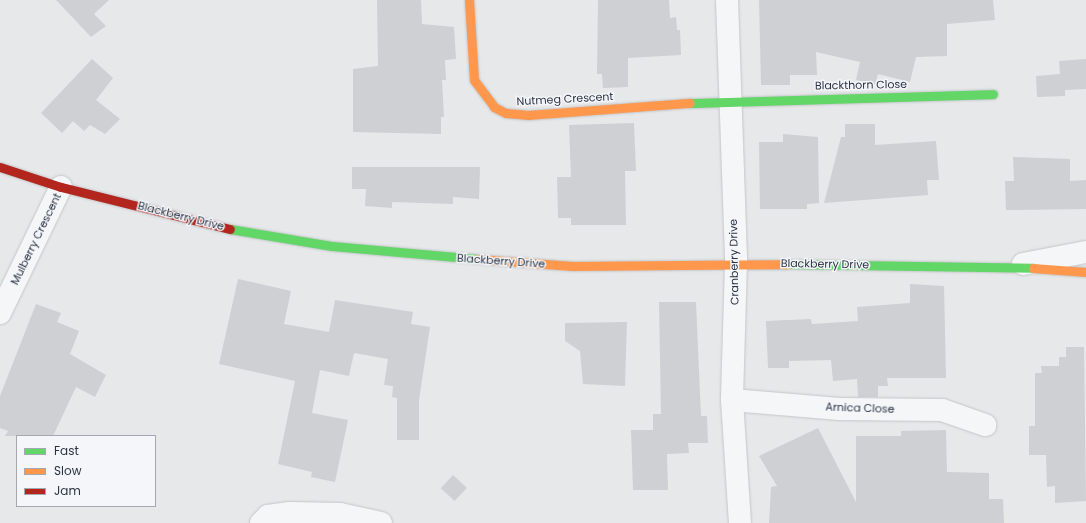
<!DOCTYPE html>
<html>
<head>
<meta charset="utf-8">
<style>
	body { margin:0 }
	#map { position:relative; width:1086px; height:523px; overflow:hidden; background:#e6e8ea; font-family:Poppins,sans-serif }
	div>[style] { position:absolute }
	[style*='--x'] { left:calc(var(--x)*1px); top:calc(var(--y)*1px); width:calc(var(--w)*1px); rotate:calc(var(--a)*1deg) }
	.building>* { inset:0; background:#ced0d3; transform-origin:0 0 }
	.roads { filter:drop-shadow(0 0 1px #c4c6c8) drop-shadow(0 0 1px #c4c6c8) }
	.street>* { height:22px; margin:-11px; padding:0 11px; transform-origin:11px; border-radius:11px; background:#f5f6f7 }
	.fast>* { height:9px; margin:-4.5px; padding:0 4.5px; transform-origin:4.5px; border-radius:4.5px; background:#63d668 }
	.slow>* { height:9px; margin:-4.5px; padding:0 4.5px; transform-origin:4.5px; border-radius:4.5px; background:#ff974d }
	.jam>* { height:9px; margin:-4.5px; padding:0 4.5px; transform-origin:4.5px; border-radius:4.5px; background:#b3261e }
	span { translate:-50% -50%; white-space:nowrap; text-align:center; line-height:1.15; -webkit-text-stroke:3px #f4f6f9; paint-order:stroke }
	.street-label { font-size:11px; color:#2b3445 }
	.legend { position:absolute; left:16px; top:435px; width:140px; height:72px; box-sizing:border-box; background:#f4f6f9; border:1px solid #a4a8b1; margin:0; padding:5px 7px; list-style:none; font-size:12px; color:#2b3445 }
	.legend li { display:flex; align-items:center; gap:8px; height:20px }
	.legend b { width:20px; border:1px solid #a4a8b1 }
</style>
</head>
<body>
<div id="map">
	<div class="building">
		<div style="clip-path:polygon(56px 0,109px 0,94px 14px,106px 26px,91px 37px)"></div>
		<div style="clip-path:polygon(377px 0,421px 0,422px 24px,454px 27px,456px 59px,445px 60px,446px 80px,442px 80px,444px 117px,441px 117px,441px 134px,353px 132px,353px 69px,378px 66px)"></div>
		<div style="clip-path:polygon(598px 0,669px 0,670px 18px,676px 17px,677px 30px,680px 30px,681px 55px,628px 58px,628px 87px,603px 88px,602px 74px,597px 74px)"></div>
		<div style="clip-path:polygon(759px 0,993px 0,995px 20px,947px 24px,947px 56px,916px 57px,910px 82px,878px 74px,875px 84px,856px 80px,860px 62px,816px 52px,817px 75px,790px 75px,790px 85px,761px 85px)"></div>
		<div style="clip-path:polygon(92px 59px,113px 78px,96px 100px,120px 119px,105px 134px,90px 125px,84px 131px,73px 121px,62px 133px,41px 113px)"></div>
		<div style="clip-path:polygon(1086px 59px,1086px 89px,1065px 90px,1065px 96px,1037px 97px,1036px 76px,1060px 74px,1059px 61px)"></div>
		<div style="clip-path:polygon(634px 123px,636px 171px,625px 171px,626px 225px,571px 225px,571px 218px,558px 218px,557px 177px,571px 177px,569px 125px)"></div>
		<div style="clip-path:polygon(845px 124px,875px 124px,875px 145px,936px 141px,939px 180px,927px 180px,928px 195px,824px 203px,841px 137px,845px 137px)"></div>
		<div style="clip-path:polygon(783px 134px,818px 137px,819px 203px,807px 204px,807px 209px,760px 209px,759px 142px,783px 142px)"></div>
		<div style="clip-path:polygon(1013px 157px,1070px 159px,1070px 181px,1086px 180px,1086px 209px,1006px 210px,1005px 181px,1014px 181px)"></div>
		<div style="clip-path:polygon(352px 167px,480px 167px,479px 199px,453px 197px,453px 204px,392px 202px,392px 208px,365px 206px,366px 189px,352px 189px)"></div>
		<div style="clip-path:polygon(238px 279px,291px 291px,284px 324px,329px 332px,335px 300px,413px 312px,411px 324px,430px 327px,419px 400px,419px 440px,397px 440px,397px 398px,392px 397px,393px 386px,384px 385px,388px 359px,354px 353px,349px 376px,320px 370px,312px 413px,348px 420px,335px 482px,311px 477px,312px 472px,278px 464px,295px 381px,219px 364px)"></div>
		<div style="clip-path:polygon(910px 284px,944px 286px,946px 378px,887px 378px,888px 386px,878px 386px,878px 397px,858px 397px,857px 379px,833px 381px,831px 360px,789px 361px,789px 368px,768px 368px,766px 321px,811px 319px,812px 324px,858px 321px,857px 307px,910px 303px)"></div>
		<div style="clip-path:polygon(659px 302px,696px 302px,701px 416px,707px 416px,708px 443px,688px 443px,689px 453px,667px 454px,668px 490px,633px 490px,631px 430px,653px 430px,653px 414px,661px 414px)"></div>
		<div style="clip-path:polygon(36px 304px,61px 313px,57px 322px,79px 331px,70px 354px,106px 375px,95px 397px,76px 387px,53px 436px,5px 436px,8px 431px,0 428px,0 396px)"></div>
		<div style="clip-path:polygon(627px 322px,625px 386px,583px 384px,580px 351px,565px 341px,565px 323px)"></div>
		<div style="clip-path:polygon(1066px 347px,1084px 347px,1086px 501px,1055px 503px,1055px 486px,1047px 487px,1046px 455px,1029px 455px,1029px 426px,1035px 426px,1035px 373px,1042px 373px,1041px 366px,1059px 366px,1059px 357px,1066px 357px)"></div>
		<div style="clip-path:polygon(818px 428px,856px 502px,856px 436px,901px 436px,901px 431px,946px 430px,947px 472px,989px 473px,989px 499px,1003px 499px,1004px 523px,769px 523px,771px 487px,777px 486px,759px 456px)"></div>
		<div style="left:453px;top:475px;width:19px;height:18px;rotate:43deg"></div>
	</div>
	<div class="roads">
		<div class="street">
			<div style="--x:727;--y:0;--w:263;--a:88"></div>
			<div style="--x:736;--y:263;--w:137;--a:91.7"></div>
			<div style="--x:732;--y:400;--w:123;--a:86.3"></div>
			<div style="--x:1023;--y:264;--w:64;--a:-10.8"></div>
			<div style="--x:0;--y:313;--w:140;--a:-64.2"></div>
			<div style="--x:732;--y:400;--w:108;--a:4.8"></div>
			<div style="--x:840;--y:409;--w:102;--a:0.6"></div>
			<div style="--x:942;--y:410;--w:46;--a:19.2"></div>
			<div style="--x:261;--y:523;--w:10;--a:-45"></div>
			<div style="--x:268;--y:516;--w:22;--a:-8"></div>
			<div style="--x:290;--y:513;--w:50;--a:1.1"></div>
			<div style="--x:340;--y:514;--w:42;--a:12.4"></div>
		</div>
		<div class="fast">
			<div style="--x:690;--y:103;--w:303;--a:-1.7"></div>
			<div style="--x:230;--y:229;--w:103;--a:9.5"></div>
			<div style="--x:332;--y:246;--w:147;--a:5.1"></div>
			<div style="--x:787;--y:264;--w:246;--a:0.9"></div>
		</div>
		<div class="slow">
			<div style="--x:469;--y:0;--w:80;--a:86.4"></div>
			<div style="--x:474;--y:80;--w:34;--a:53"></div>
			<div style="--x:494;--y:107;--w:13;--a:27"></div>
			<div style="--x:506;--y:113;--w:23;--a:5"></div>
			<div style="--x:529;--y:115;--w:161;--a:-4.3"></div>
			<div style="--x:478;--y:259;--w:95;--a:4.2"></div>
			<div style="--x:573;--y:266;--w:214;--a:-0.5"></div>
			<div style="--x:1033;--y:268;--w:53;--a:4.3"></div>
		</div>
		<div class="jam">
			<div style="--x:0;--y:167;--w:64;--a:18.2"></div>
			<div style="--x:61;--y:187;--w:174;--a:14"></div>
		</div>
	</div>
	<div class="street-label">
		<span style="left:861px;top:85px;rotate:-1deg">Blackthorn Close</span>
		<span style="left:565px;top:99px;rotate:-3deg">Nutmeg Crescent</span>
		<span style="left:181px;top:216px;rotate:14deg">Blackberry Drive</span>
		<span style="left:36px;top:239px;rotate:-64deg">Mulberry Crescent</span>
		<span style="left:501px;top:261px;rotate:4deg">Blackberry Drive</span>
		<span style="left:734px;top:262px;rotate:-91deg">Cranberry Drive</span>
		<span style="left:825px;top:264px;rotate:1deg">Blackberry Drive</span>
		<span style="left:860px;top:408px;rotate:2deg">Arnica Close</span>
	</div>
	<ul class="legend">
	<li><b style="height:5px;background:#63d668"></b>Fast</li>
	<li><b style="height:5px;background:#ff974d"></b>Slow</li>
	<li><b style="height:5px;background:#b3261e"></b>Jam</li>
	</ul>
</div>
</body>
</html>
